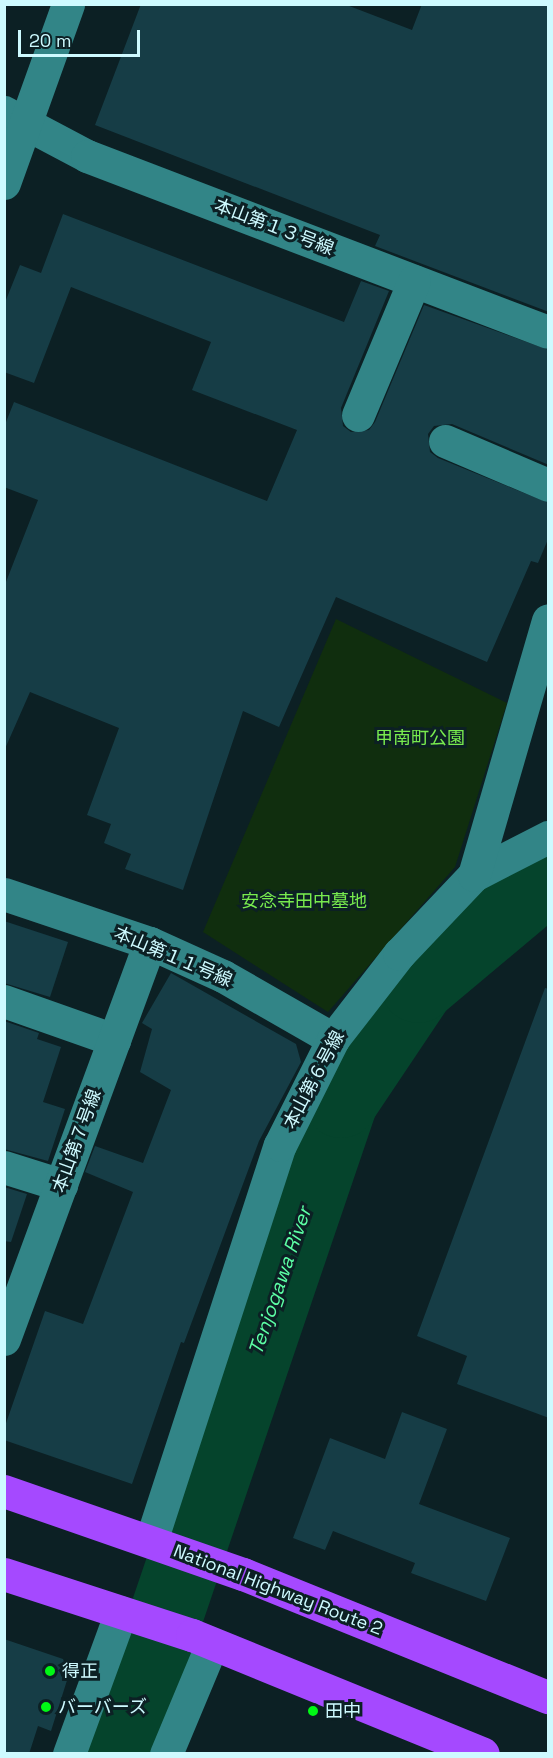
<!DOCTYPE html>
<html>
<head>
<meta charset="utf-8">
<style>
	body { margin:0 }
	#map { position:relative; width:553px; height:1758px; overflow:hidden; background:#0c2024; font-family:"Space Grotesk","Noto Sans JP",sans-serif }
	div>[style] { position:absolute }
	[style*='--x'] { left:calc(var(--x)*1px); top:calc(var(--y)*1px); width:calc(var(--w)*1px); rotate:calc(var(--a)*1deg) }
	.green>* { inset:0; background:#102e0e }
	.river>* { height:74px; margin:-37px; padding:0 37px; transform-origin:37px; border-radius:37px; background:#05442c }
	.building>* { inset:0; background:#163d46 }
	.minor>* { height:33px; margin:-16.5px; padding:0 16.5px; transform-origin:16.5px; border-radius:16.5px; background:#328587 }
	.highway>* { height:33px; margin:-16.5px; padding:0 16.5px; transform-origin:16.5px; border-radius:16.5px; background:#a549ff }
	.dots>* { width:16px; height:16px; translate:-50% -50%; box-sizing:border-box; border:3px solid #0c2024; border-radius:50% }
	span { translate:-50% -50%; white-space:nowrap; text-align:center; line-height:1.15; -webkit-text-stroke:6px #0c2024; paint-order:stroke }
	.street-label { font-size:18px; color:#cefaff }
	.park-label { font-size:18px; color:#78eb4e }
	.poi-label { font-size:18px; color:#cefaff }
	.left { translate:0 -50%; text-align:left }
	.water-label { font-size:20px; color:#5cffa5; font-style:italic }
	.frame { position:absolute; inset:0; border:6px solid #cefaff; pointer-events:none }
	.scale { position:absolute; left:18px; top:30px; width:122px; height:27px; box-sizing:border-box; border:3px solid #cefaff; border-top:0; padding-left:8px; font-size:18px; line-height:21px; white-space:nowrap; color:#cefaff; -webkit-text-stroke:4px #0c2024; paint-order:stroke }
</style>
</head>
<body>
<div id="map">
	<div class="green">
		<div style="clip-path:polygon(336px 619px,507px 703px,455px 867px,328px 1012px,203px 932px)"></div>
	</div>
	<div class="river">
		<div style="--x:119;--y:1754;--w:690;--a:-71.22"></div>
		<div style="--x:341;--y:1101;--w:138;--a:-56.2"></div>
		<div style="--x:418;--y:986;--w:170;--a:-40"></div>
	</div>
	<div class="building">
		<div style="clip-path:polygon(141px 4px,344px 4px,412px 30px,422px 4px,549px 4px,549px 312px,375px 246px,380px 235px,95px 125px)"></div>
		<div style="clip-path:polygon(63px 214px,344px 322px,361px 281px,389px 291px,341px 408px,343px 426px,351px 432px,369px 430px,375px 422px,424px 305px,549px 350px,549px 465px,452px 424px,434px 426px,428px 434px,430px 452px,438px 458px,549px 503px,549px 537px,538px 563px,531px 561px,487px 662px,336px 597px,279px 727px,243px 711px,183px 890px,125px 869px,131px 854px,104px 843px,111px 824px,87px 815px,119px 728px,30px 692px,4px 751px,4px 587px,38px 500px,4px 487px,4px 427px,14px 402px,267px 501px,297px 430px,192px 390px,211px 342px,71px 287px,34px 383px,4px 372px,4px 305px,20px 265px,41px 273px)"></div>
		<div style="clip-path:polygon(4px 921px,68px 942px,50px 997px,4px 983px)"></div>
		<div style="clip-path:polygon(171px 973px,296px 1044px,301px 1062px,259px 1141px,184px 1343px,181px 1342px,132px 1484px,4px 1440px,4px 1429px,45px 1311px,83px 1324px,133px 1192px,85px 1172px,95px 1146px,143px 1163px,171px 1090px,140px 1072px,152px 1029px,142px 1023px)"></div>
		<div style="clip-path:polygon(545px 988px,549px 989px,549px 1418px,457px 1384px,467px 1356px,417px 1336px)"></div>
		<div style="clip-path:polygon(4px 1021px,39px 1033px,37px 1039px,61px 1047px,43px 1102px,65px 1109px,48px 1161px,4px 1149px)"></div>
		<div style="clip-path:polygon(4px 1187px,27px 1194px,11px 1242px,4px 1241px)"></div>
		<div style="clip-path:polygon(402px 1412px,447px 1429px,419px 1504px,510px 1538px,486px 1601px,411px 1573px,415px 1563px,333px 1531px,325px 1550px,293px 1538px,330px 1438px,385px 1459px)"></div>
		<div style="clip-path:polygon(4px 1639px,63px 1659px,69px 1674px,51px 1731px,38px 1726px,29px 1754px,4px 1754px)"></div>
	</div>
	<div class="minor">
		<div style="--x:4;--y:112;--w:94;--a:27.9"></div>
		<div style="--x:87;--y:156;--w:493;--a:20.9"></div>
		<div style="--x:4;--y:183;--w:190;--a:-70.3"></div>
		<div style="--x:358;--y:415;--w:145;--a:-67.3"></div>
		<div style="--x:445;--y:441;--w:112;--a:23.1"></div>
		<div style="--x:474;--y:875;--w:83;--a:-27.2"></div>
		<div style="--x:4;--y:894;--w:154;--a:18.6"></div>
		<div style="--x:150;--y:943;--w:80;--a:24.3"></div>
		<div style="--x:223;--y:976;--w:127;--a:29.8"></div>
		<div style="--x:4;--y:1001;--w:117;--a:19.5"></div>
		<div style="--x:4;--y:1167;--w:60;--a:17.5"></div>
		<div style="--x:4;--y:1339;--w:422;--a:-69.8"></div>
		<div style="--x:151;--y:1541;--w:416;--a:-72"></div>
		<div style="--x:280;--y:1145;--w:119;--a:-63.4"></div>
		<div style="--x:333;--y:1039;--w:108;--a:-52.2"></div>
		<div style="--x:399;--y:954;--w:109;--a:-46.5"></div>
		<div style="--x:474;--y:875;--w:265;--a:-73.8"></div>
		<div style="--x:69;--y:1754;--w:151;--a:-69.9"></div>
		<div style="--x:166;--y:1754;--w:119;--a:-67.3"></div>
	</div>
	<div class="highway">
		<div style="--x:4;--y:1491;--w:253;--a:19.2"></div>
		<div style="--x:243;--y:1574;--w:329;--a:22"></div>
		<div style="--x:4;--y:1574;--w:198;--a:18"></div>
		<div style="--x:192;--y:1635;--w:314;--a:22.2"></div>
	</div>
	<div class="dots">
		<div style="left:50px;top:1671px;background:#00f915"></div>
		<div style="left:46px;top:1707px;background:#00f915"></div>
		<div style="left:313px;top:1711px;background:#00f915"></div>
	</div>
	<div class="street-label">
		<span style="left:274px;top:227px;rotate:21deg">本山第１３号線</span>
		<span style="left:173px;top:957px;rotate:23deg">本山第１１号線</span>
		<span style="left:314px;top:1080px;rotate:-62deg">本山第６号線</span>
		<span style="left:77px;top:1141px;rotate:-70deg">本山第７号線</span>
		<span style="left:278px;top:1590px;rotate:21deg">National Highway Route 2</span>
	</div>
	<div class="park-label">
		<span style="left:420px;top:738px">甲南町公園</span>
		<span style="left:304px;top:901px">安念寺田中墓地</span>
	</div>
	<div class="poi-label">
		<span class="left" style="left:62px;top:1671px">得正</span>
		<span class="left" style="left:58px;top:1707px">バーバーズ</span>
		<span class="left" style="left:325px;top:1711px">田中</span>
	</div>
	<div class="water-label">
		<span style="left:280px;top:1281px;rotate:-71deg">Tenjogawa River</span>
	</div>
	<div class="frame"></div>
	<div class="scale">20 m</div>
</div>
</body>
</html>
